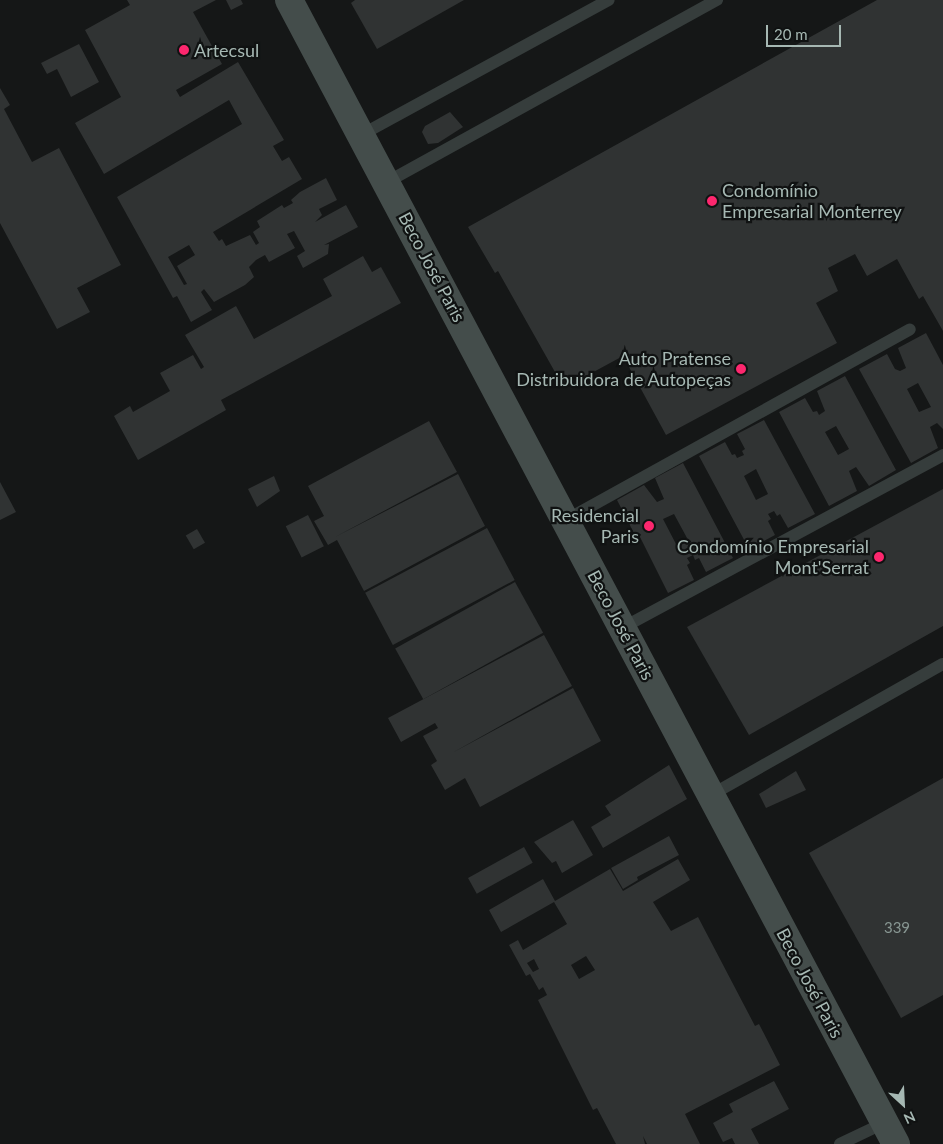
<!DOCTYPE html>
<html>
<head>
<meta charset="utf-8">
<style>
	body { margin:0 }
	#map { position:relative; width:943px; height:1144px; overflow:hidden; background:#151717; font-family:Lato,sans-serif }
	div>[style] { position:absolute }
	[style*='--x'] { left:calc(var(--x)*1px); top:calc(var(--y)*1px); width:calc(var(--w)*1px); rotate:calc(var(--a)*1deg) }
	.building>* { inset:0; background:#303333; transform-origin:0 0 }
	.lane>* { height:12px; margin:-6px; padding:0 6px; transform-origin:6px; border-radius:6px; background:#363d3c }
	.secondary>* { height:28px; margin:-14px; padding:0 14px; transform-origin:14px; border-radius:14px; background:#444d4b }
	.dots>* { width:14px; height:14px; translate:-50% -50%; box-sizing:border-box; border:2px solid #101212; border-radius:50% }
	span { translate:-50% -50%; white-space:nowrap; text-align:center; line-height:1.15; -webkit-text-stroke:4.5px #101212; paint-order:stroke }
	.number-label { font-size:15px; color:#889793 }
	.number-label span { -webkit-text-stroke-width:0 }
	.poi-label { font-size:18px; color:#a6b8b3 }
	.left { translate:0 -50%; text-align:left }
	.right { translate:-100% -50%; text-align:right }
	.street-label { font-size:18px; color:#a6b8b3 }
	.north { position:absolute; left:878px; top:1079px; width:50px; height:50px; -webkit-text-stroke:4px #101212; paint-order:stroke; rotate:155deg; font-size:14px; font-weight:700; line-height:20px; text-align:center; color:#a6b8b3 }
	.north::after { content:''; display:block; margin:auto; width:18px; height:22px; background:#a6b8b3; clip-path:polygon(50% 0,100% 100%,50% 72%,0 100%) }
	.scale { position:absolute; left:766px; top:25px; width:75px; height:22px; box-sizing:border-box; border:2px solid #a6b8b3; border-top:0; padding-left:6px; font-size:15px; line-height:18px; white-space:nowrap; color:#a6b8b3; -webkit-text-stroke:4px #101212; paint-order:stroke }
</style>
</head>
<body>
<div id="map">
	<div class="building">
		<div style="clip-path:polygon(evenodd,127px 0,216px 0,193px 12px,222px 64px,176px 90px,180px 97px,238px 62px,284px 140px,273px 146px,282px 161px,289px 157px,302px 179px,213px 232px,219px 241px,222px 239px,226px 246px,250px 235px,256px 245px,259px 243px,253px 232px,260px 227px,257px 221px,282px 205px,284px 208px,293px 203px,291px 200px,300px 192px,326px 178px,337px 200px,319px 209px,322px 215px,315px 222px,346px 205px,358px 227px,324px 245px,329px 244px,328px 254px,303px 268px,297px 256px,305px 251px,294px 231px,287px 234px,295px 248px,269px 262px,265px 255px,256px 260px,249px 267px,254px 277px,245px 285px,214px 302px,204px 289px,201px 292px,212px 310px,191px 322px,177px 296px,173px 298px,117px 197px,242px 124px,229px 100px,104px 174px,75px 123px,121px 97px,85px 30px,130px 5px,127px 0,189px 245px,195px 255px,177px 266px,187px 284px,184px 285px,168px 257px,189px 245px)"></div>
		<div style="clip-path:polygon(226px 0,241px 0,243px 4px,231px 10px)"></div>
		<div style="clip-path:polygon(355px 0,464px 0,377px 49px,351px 3px)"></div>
		<div style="clip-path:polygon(877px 0,943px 0,943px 331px,923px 296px,919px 299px,897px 259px,867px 276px,855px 254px,828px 268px,838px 291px,816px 303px,837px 343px,666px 435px,623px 356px,564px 388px,498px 271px,495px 273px,468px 227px)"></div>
		<div style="clip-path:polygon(79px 44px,99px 82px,71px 97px,57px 69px,47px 74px,41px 63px)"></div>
		<div style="clip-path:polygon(0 88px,10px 105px,4px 109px,32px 162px,59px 148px,121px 265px,77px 288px,90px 312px,57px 329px,0 223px)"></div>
		<div style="clip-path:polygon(450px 112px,463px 127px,438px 143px,428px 144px,422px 132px,425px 126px)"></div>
		<div style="clip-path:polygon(363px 256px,372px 272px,381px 267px,401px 303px,221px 400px,226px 410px,138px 460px,114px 416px,130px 406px,133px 412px,170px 391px,160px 373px,193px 355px,201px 369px,204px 367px,185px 335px,236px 306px,254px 339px,332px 296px,323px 279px)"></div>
		<div style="clip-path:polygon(evenodd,926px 333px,943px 365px,943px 429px,937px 423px,930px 427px,938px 448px,911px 463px,859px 369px,887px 354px,895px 369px,900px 371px,906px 368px,898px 348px,926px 333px,918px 383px,931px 407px,919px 412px,907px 389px,918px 383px)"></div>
		<div style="clip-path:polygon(evenodd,845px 376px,896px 470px,869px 486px,856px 467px,849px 471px,857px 491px,829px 506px,779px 412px,805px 398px,813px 412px,817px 411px,819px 415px,825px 411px,817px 391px,845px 376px,836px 426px,849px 449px,838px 455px,825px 432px,836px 426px)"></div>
		<div style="clip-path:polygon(evenodd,764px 420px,815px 514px,788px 528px,780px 514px,777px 516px,774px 511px,768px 514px,771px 519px,768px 521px,775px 535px,749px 549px,699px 456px,725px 442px,732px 455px,735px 454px,737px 458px,744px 455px,742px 451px,745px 449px,737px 434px,764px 420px,756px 469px,768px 494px,756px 500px,744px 476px,756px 469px)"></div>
		<div style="clip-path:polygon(429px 421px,457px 472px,335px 537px,458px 474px,485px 526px,364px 591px,337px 540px,328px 545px,314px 521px,324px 516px,308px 486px)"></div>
		<div style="clip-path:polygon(evenodd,683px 463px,733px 558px,706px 572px,699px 558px,695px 560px,693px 555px,687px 558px,690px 563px,687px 565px,694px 580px,668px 593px,638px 533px,635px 535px,617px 500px,644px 485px,657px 502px,664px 499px,655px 478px,683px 463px,674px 514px,687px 538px,676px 544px,663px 519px,674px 514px)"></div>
		<div style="clip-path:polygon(274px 476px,280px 491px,257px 507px,248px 489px)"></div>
		<div style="clip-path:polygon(0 482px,16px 512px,0 520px)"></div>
		<div style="clip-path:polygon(943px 489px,943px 626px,749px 735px,687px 627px)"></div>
		<div style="left:308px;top:515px;width:35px;height:25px;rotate:63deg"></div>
		<div style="left:487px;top:528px;width:59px;height:138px;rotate:62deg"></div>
		<div style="left:197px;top:529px;width:16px;height:13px;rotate:60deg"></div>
		<div style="left:515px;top:582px;width:58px;height:137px;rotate:61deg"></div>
		<div style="clip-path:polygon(544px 635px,572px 686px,452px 753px,573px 688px,601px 741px,480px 807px,465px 778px,445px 790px,431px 765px,437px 761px,423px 736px,438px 728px,435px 723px,401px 742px,388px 718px)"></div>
		<div style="clip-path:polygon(669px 765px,687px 799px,603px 848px,591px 827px,611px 815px,605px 806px)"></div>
		<div style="clip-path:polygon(796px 771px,806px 790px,766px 808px,759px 794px)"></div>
		<div style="clip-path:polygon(943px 778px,943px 995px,901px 1018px,809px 853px)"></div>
		<div style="clip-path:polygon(573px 820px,593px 855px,562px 873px,556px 861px,552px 863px,534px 842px)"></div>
		<div style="clip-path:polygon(669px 836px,679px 855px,637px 877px,638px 880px,623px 889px,611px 868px)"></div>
		<div style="left:524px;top:847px;width:18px;height:64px;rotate:61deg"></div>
		<div style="clip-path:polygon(evenodd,678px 859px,690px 880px,653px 902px,671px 931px,698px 917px,755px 1026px,759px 1024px,780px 1065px,685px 1114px,700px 1144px,647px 1144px,643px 1136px,645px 1144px,616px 1144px,597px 1108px,593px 1110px,538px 1000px,547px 995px,543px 987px,539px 990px,530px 974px,526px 976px,509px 945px,518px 940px,523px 950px,567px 924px,554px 902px,501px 932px,489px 910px,543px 879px,555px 901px,610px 869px,623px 891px,678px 859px,586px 956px,595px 970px,579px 979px,571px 965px,586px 956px,678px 859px,534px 959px,539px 969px,533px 972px,527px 963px,534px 959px)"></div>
		<div style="clip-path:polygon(774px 1081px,789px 1109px,751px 1129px,759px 1144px,735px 1144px,732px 1138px,723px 1142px,713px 1123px,733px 1112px,729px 1104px)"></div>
	</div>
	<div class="lane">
		<div style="--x:361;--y:135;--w:282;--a:-28.6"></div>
		<div style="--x:387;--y:182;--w:377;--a:-28.9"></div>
		<div style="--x:566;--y:520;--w:393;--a:-29"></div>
		<div style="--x:622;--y:628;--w:365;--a:-28.3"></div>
		<div style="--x:711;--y:795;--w:266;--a:-29.5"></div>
		<div style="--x:840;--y:1144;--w:49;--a:-25.5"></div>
	</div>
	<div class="secondary">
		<div style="--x:289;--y:0;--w:1295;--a:62.05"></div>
	</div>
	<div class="dots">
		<div style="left:184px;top:50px;background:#fd276e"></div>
		<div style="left:712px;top:201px;background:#fd276e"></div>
		<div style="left:741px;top:369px;background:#fd276e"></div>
		<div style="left:649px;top:526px;background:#fd276e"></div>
		<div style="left:879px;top:557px;background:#fd276e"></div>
	</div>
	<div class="number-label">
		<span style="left:897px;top:928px">339</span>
	</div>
	<div class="poi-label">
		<span class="left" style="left:194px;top:50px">Artecsul</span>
		<span class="left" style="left:722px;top:201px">Condomínio<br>Empresarial Monterrey</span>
		<span class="right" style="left:731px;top:369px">Auto Pratense<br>Distribuidora de Autopeças</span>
		<span class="right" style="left:639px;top:526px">Residencial<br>Paris</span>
		<span class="right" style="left:869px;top:557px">Condomínio Empresarial<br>Mont'Serrat</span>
	</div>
	<div class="street-label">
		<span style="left:432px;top:267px;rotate:62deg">Beco José Paris</span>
		<span style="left:621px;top:625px;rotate:62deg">Beco José Paris</span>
		<span style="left:810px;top:983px;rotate:62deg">Beco José Paris</span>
	</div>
	<div class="north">N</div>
	<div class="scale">20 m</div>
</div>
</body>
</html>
